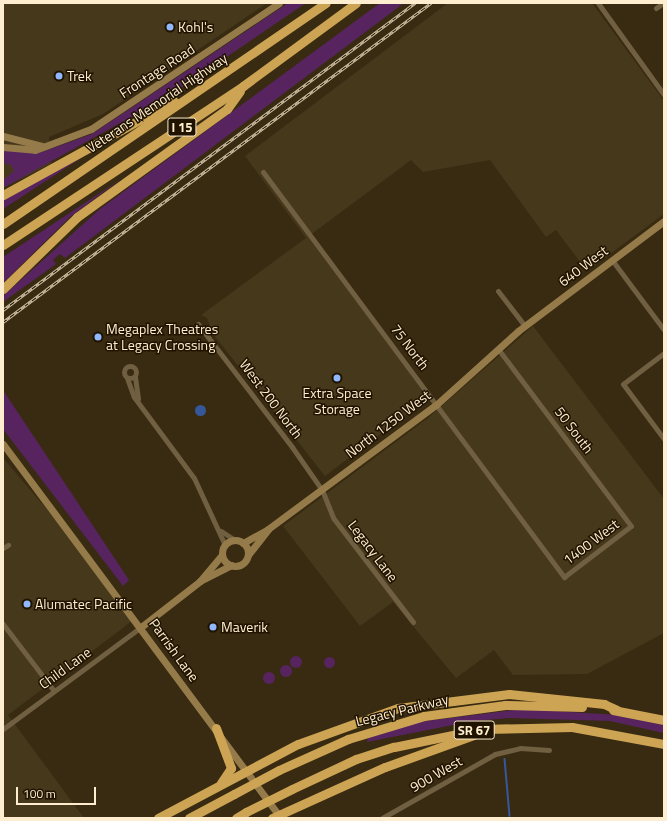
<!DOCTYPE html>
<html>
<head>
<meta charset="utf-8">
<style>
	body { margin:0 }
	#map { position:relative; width:667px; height:821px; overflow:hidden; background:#382b11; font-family:"Titillium Web",sans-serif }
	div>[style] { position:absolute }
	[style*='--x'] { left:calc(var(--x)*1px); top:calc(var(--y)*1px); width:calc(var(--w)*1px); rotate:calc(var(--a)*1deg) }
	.built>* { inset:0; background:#46381b }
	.green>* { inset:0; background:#57245f }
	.round { border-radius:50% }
	.water>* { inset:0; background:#35589a }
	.stream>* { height:1.5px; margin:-0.75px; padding:0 0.75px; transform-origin:0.75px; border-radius:0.75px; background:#35589a }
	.street>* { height:5px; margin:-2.5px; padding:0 2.5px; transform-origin:2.5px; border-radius:2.5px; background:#705f41 }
	.street>.ring { margin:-2.5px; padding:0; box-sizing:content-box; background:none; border:5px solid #705f41; border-radius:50% }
	.secondary>* { height:7px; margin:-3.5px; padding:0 3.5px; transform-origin:3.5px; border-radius:3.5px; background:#967b4a }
	.secondary>.ring { margin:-3.5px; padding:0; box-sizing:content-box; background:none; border:7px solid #967b4a; border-radius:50% }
	.highway>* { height:9px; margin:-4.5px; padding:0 4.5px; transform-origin:4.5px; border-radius:4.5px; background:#cda454 }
	.rail>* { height:3px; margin-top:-1.5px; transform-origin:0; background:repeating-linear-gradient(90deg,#1f1300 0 4.5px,#d3c3a6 0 9px); box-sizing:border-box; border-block:1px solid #d3c3a6 }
	.highway-bridge>* { height:9px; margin:-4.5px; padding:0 4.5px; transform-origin:4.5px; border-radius:4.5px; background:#cda454 }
	.dots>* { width:11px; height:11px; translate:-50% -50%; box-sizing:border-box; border:2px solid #1f1300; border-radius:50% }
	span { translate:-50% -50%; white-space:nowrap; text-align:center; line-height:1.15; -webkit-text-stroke:3px #1f1300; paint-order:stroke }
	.shield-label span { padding:1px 3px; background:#1f1300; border:1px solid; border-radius:3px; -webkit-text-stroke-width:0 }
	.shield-label { font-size:13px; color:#feedcf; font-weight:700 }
	.poi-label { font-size:14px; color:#feedcf }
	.left { translate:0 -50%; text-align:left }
	.street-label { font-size:14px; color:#feedcf }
	.frame { position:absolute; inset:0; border:4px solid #feedcf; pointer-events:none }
	.scale { position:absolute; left:16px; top:787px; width:80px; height:18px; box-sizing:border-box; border:2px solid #feedcf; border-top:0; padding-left:5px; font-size:12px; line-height:14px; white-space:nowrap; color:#feedcf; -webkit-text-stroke:3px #1f1300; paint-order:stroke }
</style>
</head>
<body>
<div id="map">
	<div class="built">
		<div style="clip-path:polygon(3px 3px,267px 3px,103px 114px,49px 137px,51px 164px,3px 188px)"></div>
		<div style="clip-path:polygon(448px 3px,592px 3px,664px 101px,664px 214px,587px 271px,556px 230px,546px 237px,490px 160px,423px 172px,411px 160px,309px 236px,429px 397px,325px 476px,213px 334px,207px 318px,201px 315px,306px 238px,245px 156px)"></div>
		<div style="clip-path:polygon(533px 326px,664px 499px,664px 633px,587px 674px,513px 675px,494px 650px,456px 678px,393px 602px,360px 626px,283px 526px,428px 418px)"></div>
		<div style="clip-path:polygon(3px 458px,56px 520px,132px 621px,8px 715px,84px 818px,3px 818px)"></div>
	</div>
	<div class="green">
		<div style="clip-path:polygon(288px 3px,306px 3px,169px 96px,3px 188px,3px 180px,14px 171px,11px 165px,3px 163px,3px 150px,42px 152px,92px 134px)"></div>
		<div style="clip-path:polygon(380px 3px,404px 3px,65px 258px,60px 254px,53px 260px,56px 264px,3px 302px,3px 296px,100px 209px)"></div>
		<div style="clip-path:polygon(82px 157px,81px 158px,3px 209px,3px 199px)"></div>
		<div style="clip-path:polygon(121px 179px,70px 217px,3px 283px,3px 257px)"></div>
		<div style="clip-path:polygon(3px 390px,129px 580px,123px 586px,3px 429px)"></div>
		<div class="round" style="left:290px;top:656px;width:12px;height:12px"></div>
		<div class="round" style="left:323.5px;top:656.5px;width:11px;height:11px"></div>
		<div class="round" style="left:280px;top:665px;width:12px;height:12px"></div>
		<div class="round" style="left:263px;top:672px;width:12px;height:12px"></div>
		<div style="clip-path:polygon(521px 709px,619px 715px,664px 725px,664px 733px,610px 721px,509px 718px,473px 721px,367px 742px,368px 738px,417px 722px)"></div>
	</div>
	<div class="water">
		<div class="round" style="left:194.5px;top:404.5px;width:11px;height:11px"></div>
	</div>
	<div class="stream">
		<div style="--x:505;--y:759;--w:57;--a:85"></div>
	</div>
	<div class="street">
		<div style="--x:598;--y:3;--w:113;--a:54.3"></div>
		<div style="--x:656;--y:8;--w:9;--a:-36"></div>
		<div style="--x:263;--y:172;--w:505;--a:53.38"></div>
		<div style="--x:564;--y:577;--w:84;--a:-37.3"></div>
		<div style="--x:631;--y:526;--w:221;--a:-126.9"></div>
		<div style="--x:612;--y:260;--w:87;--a:53.4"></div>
		<div style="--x:498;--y:291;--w:44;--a:52.4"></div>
		<div style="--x:198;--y:324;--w:155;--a:52.6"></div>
		<div style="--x:292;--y:447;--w:52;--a:55.1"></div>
		<div style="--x:322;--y:490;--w:31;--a:68"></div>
		<div style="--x:334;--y:519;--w:130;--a:52.5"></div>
		<div style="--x:664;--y:353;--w:51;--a:142.9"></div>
		<div style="--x:623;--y:384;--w:69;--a:53.3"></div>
		<div class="ring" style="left:124px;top:366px;width:7px;height:7px"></div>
		<div style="--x:135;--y:377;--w:22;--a:82"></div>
		<div style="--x:127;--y:378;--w:20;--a:70"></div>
		<div style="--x:134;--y:397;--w:101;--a:53.5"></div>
		<div style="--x:194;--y:478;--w:74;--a:65.2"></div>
		<div style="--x:221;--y:531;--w:17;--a:33"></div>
		<div style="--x:3;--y:548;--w:6;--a:-31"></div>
		<div style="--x:3;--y:624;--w:84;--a:52.7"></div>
		<div style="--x:3;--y:729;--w:172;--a:-36.5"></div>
		<div style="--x:382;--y:818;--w:130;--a:-29.5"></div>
		<div style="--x:495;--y:754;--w:26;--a:-13"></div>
		<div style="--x:520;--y:748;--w:29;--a:4"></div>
	</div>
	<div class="secondary">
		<div style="--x:3;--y:136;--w:40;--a:14.4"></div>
		<div style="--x:3;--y:147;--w:32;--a:5"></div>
		<div style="--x:35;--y:150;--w:60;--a:-20.6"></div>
		<div style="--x:91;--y:129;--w:226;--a:-33.8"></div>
		<div style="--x:3;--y:444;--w:462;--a:53.4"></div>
		<div class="ring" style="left:222px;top:540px;width:19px;height:19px"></div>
		<div style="--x:243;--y:543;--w:29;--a:-29"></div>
		<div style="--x:268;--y:529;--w:210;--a:-36.5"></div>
		<div style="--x:437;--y:404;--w:109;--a:-42"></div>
		<div style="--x:518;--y:331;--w:183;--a:-37"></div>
		<div style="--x:248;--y:555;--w:33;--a:-52"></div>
		<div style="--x:200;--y:581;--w:34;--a:-50"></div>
		<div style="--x:141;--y:627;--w:75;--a:-37.9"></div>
		<div style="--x:200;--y:581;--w:35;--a:-27"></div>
	</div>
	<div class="highway">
		<div style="--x:3;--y:195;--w:195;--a:-28.8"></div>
		<div style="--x:3;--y:224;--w:391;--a:-34.4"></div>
		<div style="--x:3;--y:245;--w:288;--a:-33.5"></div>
		<div style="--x:243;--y:86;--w:140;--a:-36.3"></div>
		<div style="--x:3;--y:289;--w:103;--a:-44.2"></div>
		<div style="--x:77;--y:217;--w:185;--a:-35.8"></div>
		<div style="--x:227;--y:109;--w:22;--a:-54"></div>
		<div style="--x:613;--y:710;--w:52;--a:11.1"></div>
		<div style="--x:216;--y:728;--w:43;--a:69.4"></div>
		<div style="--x:231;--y:768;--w:18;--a:124"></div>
		<div style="--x:279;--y:770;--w:76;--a:-24.2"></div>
		<div style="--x:348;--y:739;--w:79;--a:-16.8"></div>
		<div style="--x:424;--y:716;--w:82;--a:-7.7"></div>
		<div style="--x:505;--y:705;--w:77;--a:1.5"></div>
		<div style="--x:292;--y:789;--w:71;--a:-25.1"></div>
		<div style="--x:356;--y:759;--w:40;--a:-18"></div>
		<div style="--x:394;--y:747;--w:90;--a:-11.6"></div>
		<div style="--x:482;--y:729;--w:90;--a:-1.3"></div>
		<div style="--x:572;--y:727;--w:94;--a:10.5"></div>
		<div style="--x:158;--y:818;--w:158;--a:-27.9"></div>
		<div style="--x:298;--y:744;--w:106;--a:-19.8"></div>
		<div style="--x:398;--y:708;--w:112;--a:-7.2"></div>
		<div style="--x:509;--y:694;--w:96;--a:6"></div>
		<div style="--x:604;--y:704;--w:14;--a:25"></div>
		<div style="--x:189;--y:818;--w:51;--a:-28.1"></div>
		<div style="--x:236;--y:818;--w:12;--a:-31"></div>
		<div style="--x:272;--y:818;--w:124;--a:-24.3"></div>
		<div style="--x:385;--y:767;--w:95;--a:-19.8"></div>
	</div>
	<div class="rail">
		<div style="--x:3;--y:310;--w:514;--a:-36.69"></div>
		<div style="--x:3;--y:322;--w:534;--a:-36.7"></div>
	</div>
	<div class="highway-bridge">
		<div style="--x:234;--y:794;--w:51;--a:-28.1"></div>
		<div style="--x:246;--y:812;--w:51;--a:-26.6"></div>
	</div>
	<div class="dots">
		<div style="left:170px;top:27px;background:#91b8fd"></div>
		<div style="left:59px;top:76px;background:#91b8fd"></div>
		<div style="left:98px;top:337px;background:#91b8fd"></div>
		<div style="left:337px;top:378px;background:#91b8fd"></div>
		<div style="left:27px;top:604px;background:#91b8fd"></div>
		<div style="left:213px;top:627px;background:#91b8fd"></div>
	</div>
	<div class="shield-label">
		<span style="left:182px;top:127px">I 15</span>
		<span style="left:474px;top:730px">SR 67</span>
	</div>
	<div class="poi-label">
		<span class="left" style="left:178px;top:27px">Kohl's</span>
		<span class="left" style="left:67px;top:76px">Trek</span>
		<span class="left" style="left:106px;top:337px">Megaplex Theatres<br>at Legacy Crossing</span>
		<span style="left:337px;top:401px">Extra Space<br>Storage</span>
		<span class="left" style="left:35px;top:604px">Alumatec Pacific</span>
		<span class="left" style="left:221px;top:627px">Maverik</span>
	</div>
	<div class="street-label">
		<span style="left:157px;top:71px;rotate:-33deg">Frontage Road</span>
		<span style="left:157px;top:103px;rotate:-34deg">Veterans Memorial Highway</span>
		<span style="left:583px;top:266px;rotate:-37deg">640 West</span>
		<span style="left:410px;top:347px;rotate:53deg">75 North</span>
		<span style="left:271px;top:399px;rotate:53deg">West 200 North</span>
		<span style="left:388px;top:424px;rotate:-37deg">North 1250 West</span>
		<span style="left:574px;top:430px;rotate:53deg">50 South</span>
		<span style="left:591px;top:542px;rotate:-37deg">1400 West</span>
		<span style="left:373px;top:551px;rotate:53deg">Legacy Lane</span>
		<span style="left:174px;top:650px;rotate:54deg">Parrish Lane</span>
		<span style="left:65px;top:668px;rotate:-36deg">Child Lane</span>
		<span style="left:402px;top:710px;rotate:-14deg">Legacy Parkway</span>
		<span style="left:436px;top:774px;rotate:-30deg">900 West</span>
	</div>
	<div class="frame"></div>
	<div class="scale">100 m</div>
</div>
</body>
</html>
